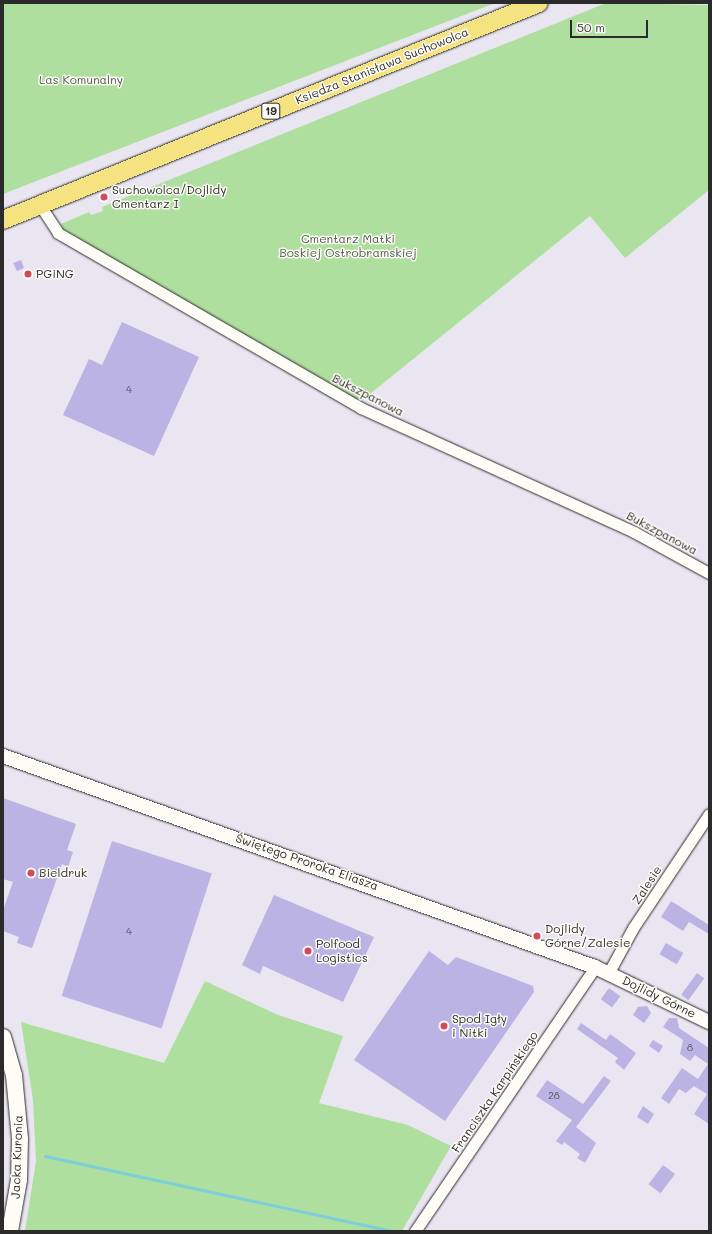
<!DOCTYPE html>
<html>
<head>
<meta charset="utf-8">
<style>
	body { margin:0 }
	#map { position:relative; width:712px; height:1234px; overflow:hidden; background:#e9e6f1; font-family:Mali,sans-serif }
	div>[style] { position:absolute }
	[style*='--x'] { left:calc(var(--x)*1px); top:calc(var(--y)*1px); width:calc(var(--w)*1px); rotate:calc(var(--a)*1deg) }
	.green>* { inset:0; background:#afdf9e }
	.stream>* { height:3px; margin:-1.5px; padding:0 1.5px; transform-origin:1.5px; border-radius:1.5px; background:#7ecddc }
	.building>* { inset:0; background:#bbb3e4; transform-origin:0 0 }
	.roads { filter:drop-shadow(0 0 1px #2b2b2b) drop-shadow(0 0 1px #2b2b2b) }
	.minor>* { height:11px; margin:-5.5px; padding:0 5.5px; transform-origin:5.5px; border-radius:5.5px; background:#fdfcf7 }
	.tertiary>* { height:14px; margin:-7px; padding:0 7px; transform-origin:7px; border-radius:7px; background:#fdfcf7 }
	.secondary>* { height:16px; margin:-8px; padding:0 8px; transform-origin:8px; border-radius:8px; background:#fdfcf7 }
	.trunk>* { height:18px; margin:-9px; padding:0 9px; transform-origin:9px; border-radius:9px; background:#f5e382 }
	.dots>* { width:11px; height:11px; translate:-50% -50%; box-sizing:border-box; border:2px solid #fdfcf7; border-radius:50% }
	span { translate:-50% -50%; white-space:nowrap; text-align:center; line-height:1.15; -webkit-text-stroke:3px #fdfcf7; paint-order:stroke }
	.number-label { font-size:10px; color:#4f4d59 }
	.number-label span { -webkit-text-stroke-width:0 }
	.shield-label span { padding:1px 3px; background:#fdfcf7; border:1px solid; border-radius:3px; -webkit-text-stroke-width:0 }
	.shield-label { font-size:11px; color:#2b2b2b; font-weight:700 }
	.street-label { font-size:12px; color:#2b2b2b }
	.park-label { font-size:12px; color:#4c5848 }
	.poi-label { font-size:12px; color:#2b2b2b }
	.left { translate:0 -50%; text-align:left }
	.frame { position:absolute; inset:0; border:4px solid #2b2b2b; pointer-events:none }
	.scale { position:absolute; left:570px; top:20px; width:78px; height:18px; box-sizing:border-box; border:2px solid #2b2b2b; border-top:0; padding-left:5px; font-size:12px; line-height:14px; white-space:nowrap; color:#2b2b2b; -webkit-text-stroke:3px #fdfcf7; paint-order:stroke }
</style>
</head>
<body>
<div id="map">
	<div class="green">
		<div style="clip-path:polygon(3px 3px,495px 3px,3px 194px)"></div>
		<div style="clip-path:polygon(606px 3px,709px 5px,709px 190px,625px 258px,590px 216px,360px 402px,62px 229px,61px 224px,89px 212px,91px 215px,103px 211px,102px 207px)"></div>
		<div style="clip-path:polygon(205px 981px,278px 1015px,343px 1036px,319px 1103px,408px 1125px,451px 1146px,402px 1231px,25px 1231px,36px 1161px,33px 1100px,21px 1022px,164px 1063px)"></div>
	</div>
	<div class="stream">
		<div style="--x:45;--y:1156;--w:355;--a:12.2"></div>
	</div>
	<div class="building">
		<div style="clip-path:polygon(21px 260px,24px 268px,17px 271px,13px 263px)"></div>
		<div style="clip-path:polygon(122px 322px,199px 357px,154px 456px,63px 415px,89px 359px,102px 365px)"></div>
		<div style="clip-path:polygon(3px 798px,76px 824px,67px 850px,73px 852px,68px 867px,62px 864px,32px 948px,17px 943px,19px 937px,3px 931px,3px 910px,13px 882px,3px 879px)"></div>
		<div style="left:112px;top:841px;width:105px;height:163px;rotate:18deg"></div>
		<div style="clip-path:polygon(274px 895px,374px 937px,343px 1002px,263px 966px,260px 974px,242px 965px)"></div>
		<div style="clip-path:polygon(671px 901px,709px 925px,709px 934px,689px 922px,683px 931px,661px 917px)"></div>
		<div style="left:666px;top:943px;width:20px;height:13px;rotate:30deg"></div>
		<div style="clip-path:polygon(429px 951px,448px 965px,456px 957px,533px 986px,534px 992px,445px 1121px,354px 1060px)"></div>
		<div style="left:697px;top:973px;width:9px;height:27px;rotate:36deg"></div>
		<div style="left:609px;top:988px;width:14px;height:14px;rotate:36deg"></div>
		<div style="clip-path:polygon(647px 1006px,651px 1013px,644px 1023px,633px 1015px,638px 1007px)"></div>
		<div style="clip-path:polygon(669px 1018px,677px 1018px,679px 1028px,709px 1048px,709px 1124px,694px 1114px,707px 1094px,694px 1086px,686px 1093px,679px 1089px,669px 1104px,661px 1098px,682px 1068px,698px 1079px,708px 1064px,695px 1055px,690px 1061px,680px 1054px,683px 1040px,663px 1027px)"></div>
		<div style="clip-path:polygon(581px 1023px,606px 1040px,610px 1034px,636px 1053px,624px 1070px,615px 1062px,618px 1058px,577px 1029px)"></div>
		<div style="clip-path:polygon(653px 1040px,663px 1046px,659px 1053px,649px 1046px)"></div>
		<div style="clip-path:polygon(604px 1076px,611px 1081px,576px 1127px,596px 1143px,585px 1163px,577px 1158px,580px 1154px,564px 1142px,562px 1145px,556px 1141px,572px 1120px,536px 1096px,547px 1080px,583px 1104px)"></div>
		<div style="clip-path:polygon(643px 1106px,654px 1114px,648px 1124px,637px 1117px)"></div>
		<div style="left:663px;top:1165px;width:15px;height:24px;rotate:37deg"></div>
	</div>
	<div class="roads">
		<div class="minor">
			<div style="--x:40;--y:205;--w:33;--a:57"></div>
			<div style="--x:58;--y:233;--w:350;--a:30"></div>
			<div style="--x:361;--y:408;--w:300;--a:24.4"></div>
			<div style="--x:634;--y:532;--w:85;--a:28.7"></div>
			<div style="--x:609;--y:972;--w:50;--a:-61.4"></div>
			<div style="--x:633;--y:928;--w:137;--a:-56.3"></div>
			<div style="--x:415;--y:1231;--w:320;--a:-55.7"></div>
		</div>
		<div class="tertiary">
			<div style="--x:3;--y:756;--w:628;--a:19.62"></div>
			<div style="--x:595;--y:967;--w:127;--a:25.8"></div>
		</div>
		<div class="secondary">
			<div style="--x:3;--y:1037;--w:40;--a:74"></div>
			<div style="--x:14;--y:1075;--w:64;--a:84.6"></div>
			<div style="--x:20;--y:1139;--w:41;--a:91.4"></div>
			<div style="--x:19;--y:1180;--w:52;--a:100"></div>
		</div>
		<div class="trunk">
			<div style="--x:3;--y:220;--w:578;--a:-22.04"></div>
		</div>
	</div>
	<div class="dots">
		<div style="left:104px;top:197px;background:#d1495b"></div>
		<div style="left:28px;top:274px;background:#d1495b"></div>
		<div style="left:31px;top:873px;background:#d1495b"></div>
		<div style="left:537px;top:936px;background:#d1495b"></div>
		<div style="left:308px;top:951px;background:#d1495b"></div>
		<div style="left:444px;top:1026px;background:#d1495b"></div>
	</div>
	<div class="number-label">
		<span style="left:129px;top:390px">4</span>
		<span style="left:129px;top:932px">4</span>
		<span style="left:690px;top:1048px">8</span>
		<span style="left:554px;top:1096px">28</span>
	</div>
	<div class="shield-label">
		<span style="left:271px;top:111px">19</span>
	</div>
	<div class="street-label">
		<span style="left:382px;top:66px;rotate:-22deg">Księdza Stanisława Suchowolca</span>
		<span style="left:368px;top:395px;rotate:27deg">Bukszpanowa</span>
		<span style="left:662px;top:533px;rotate:28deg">Bukszpanowa</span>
		<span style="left:307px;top:862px;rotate:19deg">Świętego Proroka Eliasza</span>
		<span style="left:647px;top:885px;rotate:-57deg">Zalesie</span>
		<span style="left:659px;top:997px;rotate:26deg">Dojlidy Górne</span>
		<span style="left:495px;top:1092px;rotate:-56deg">Franciszka Karpińskiego</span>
		<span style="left:17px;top:1157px;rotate:-88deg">Jacka Kuronia</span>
	</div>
	<div class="park-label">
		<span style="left:81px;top:80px">Las Komunalny</span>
		<span style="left:348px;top:246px">Cmentarz Matki<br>Boskiej Ostrobramskiej</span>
	</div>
	<div class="poi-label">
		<span class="left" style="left:112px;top:197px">Suchowolca/Dojlidy<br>Cmentarz I</span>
		<span class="left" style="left:36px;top:274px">PGiNG</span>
		<span class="left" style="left:39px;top:873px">Bieldruk</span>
		<span class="left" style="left:545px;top:936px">Dojlidy<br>Górne/Zalesie</span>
		<span class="left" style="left:316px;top:951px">Polfood<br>Logistics</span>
		<span class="left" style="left:452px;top:1026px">Spod Igły<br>i Nitki</span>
	</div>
	<div class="frame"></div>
	<div class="scale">50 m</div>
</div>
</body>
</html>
